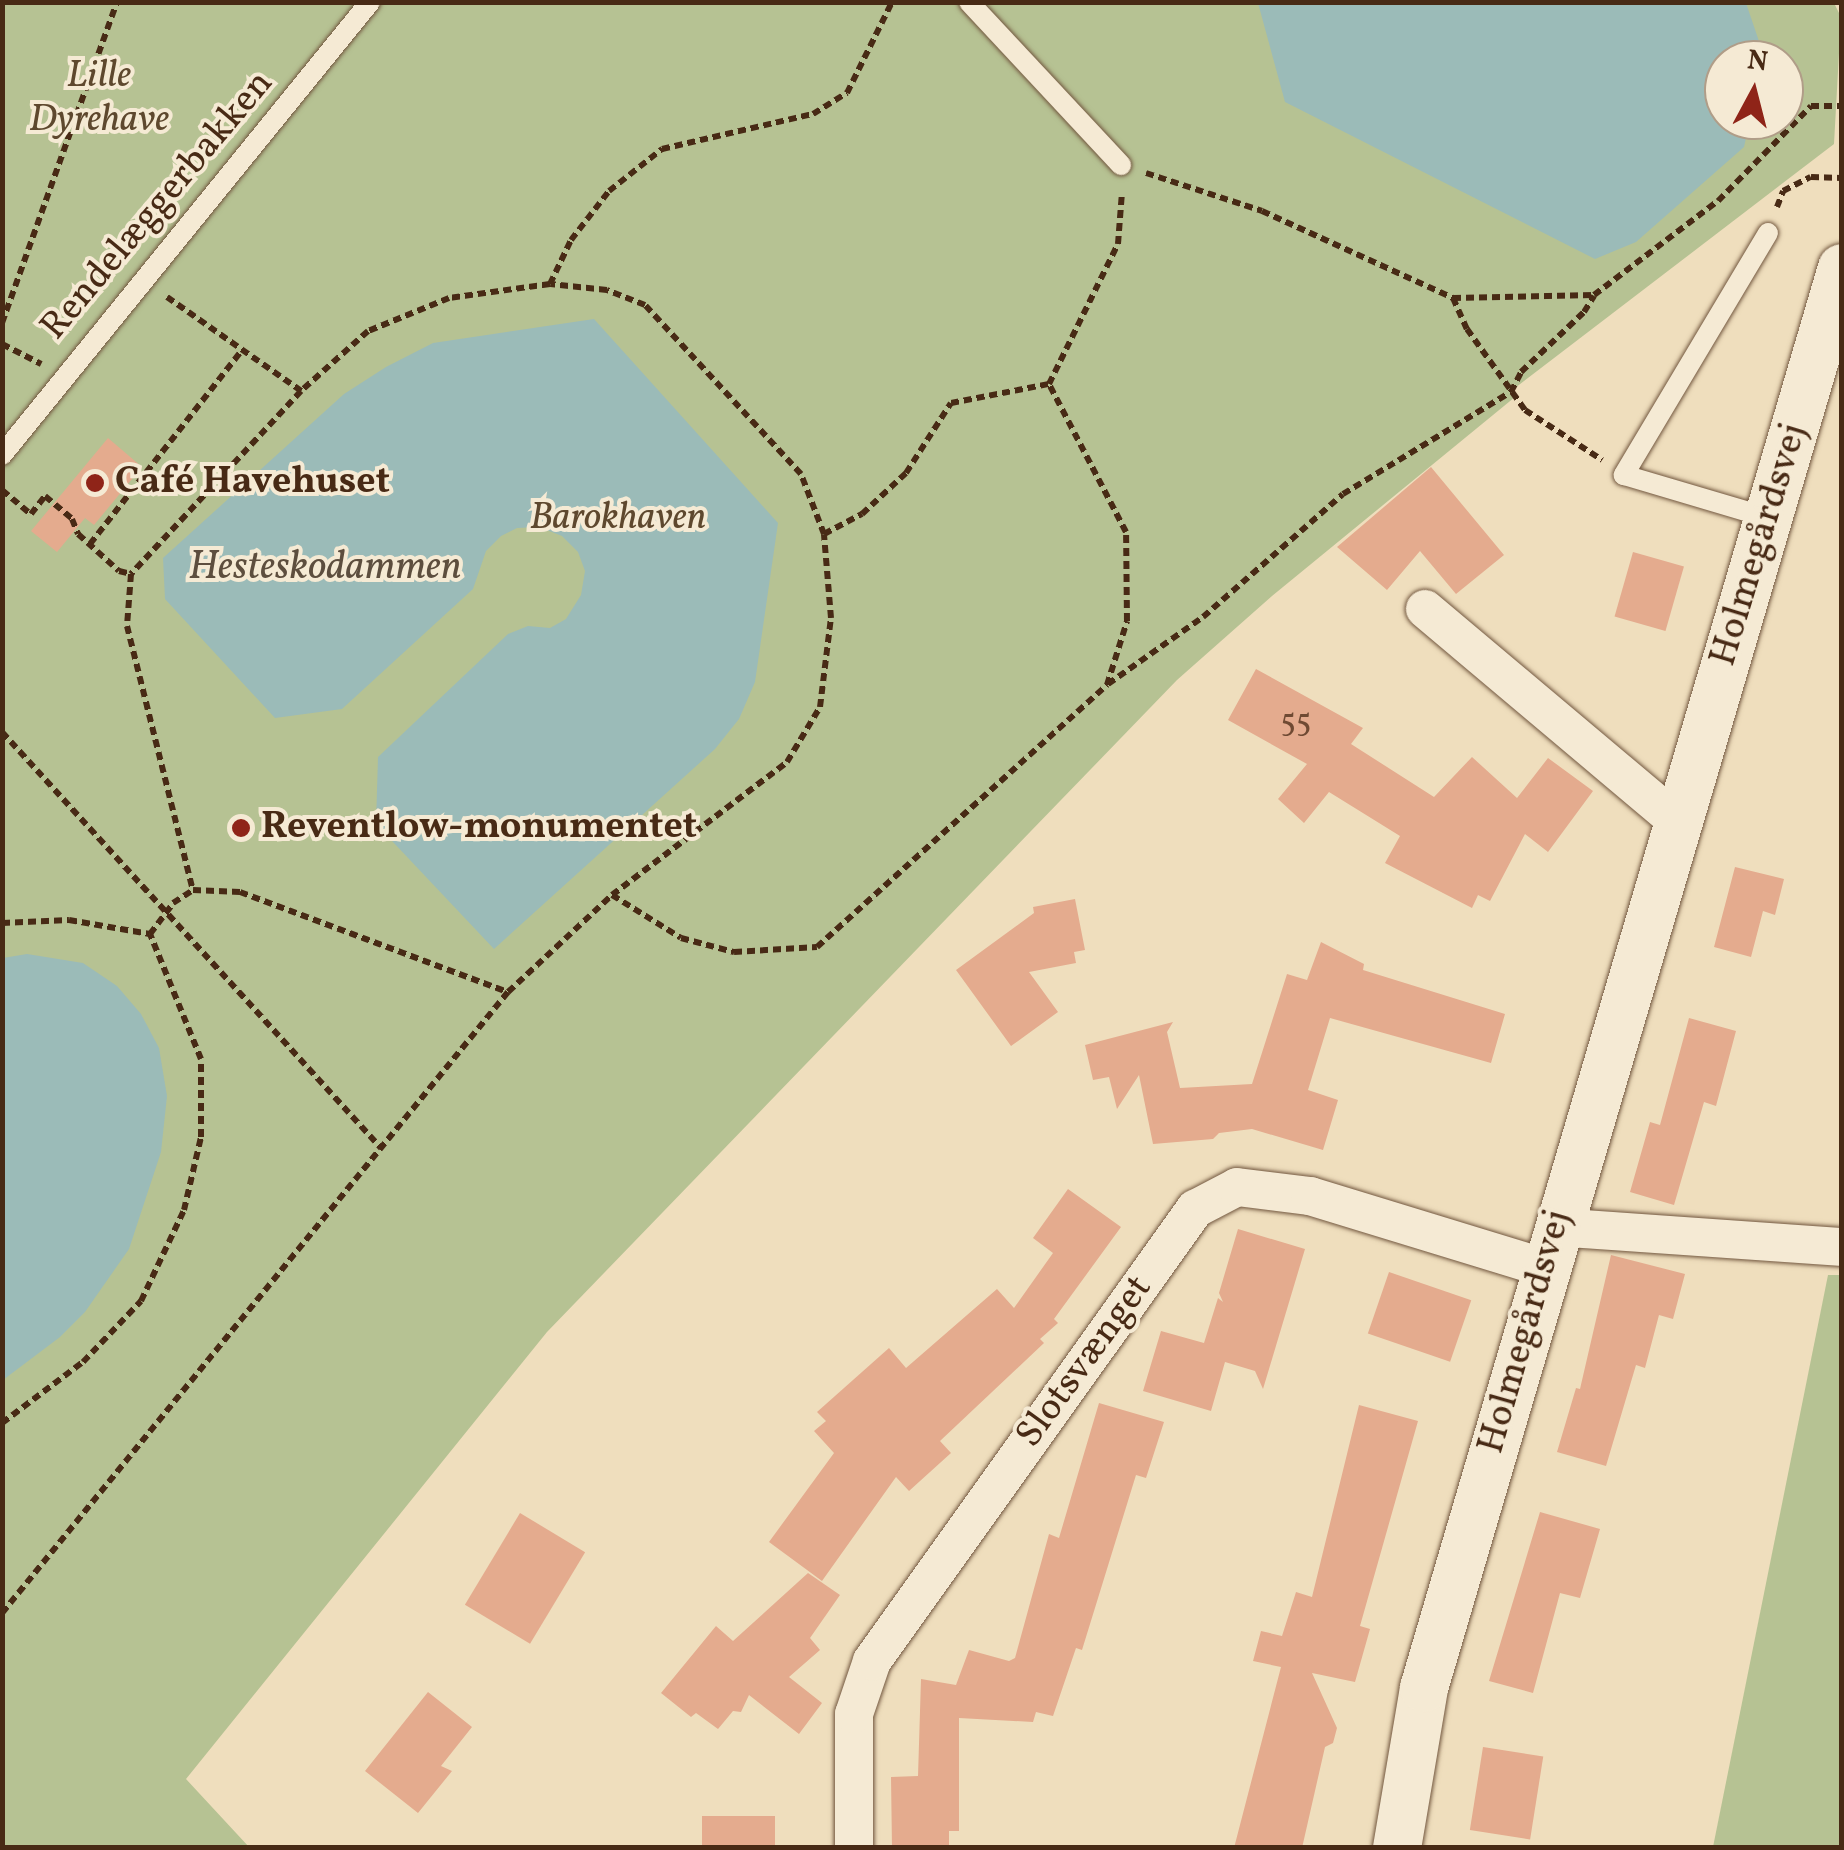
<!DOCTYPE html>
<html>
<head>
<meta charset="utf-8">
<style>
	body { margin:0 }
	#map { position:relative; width:1844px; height:1850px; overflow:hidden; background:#efdebd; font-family:Vollkorn,serif }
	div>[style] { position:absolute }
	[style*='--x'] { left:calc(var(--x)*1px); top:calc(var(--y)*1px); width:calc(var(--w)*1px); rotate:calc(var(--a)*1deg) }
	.green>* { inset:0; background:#b6c293 }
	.water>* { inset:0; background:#9bbbb8 }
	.building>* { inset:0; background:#e4ab8e; transform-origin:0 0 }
	.path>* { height:6px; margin-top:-3px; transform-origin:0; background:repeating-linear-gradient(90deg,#482a15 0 8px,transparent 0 13px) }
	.roads { filter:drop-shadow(0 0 2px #72573f) drop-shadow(0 0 2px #72573f) }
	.service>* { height:20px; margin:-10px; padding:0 10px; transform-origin:10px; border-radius:10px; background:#f5ead4 }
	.minor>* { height:38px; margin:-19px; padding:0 19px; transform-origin:19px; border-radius:19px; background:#f5ead4 }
	.tertiary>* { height:48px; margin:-24px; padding:0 24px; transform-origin:24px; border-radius:24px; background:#f5ead4 }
	.dots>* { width:28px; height:28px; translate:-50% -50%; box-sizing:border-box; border:5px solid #f5ead4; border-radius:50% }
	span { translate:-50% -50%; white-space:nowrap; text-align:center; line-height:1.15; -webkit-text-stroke:8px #f5ead4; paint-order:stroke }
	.number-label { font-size:32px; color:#6f4a33 }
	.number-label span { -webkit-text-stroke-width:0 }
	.park-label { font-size:38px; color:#5e482e; font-style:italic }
	.street-label { font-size:38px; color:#482a15 }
	.poi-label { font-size:38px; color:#482a15; font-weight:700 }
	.left { translate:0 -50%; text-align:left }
	.water-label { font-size:40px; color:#5d4e3e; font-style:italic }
	.frame { position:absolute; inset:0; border:5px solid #482a15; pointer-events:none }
	.north { position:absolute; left:1704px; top:40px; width:100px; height:100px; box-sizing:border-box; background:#f5ead4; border:2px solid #b09d88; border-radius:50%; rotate:7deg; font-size:28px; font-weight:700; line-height:40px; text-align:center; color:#482a15 }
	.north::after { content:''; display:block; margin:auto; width:35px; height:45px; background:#8f2418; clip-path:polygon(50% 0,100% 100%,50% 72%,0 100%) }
</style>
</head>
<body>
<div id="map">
	<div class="green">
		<div style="clip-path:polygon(evenodd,3px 3px,1834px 3px,1841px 17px,1834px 144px,1511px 391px,1515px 397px,1272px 596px,1177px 680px,547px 1332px,186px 1779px,249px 1847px,3px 1848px,3px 3px,1724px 60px,1784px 60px,1784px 120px,1724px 120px,1724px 60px)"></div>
		<div style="clip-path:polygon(1828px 1275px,1842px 1275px,1841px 1847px,1713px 1847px)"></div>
	</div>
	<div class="water">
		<div style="clip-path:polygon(1258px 3px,1746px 3px,1765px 59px,1724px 60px,1724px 120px,1750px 120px,1744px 147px,1636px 242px,1595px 259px,1285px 102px)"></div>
		<div style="clip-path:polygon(594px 319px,778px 523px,755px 682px,739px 719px,715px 749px,494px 949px,376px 824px,378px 757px,508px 634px,528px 626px,550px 628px,566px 619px,581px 595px,585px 571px,578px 552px,562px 536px,539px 527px,517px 528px,501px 536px,486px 551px,473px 589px,342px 709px,275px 718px,165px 599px,163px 558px,344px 394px,386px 367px,433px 343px)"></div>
		<div style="clip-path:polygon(27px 954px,83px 963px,117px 986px,141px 1014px,159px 1048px,167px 1096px,161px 1152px,129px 1249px,85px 1312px,60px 1337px,3px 1380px,3px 958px)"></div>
	</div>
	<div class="building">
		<div style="clip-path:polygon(108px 438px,142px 467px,94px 525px,85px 518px,57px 552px,31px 531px)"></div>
		<div style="clip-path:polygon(1431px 467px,1504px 555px,1456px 594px,1420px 551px,1387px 590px,1337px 547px)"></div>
		<div style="left:1633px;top:552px;width:53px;height:67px;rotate:16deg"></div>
		<div style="clip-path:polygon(1256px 669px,1363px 728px,1351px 744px,1434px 797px,1472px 757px,1517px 798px,1548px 758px,1593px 791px,1548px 852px,1525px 834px,1490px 901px,1478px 895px,1472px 908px,1385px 863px,1400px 836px,1329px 792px,1304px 823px,1278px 799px,1307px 764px,1228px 720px)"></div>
		<div style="clip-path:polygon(1735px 867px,1784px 879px,1775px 915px,1763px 911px,1751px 957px,1714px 947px)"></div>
		<div style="clip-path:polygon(1075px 899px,1085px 950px,1074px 952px,1076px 963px,1029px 972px,1058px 1012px,1011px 1046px,956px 970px,1034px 913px,1033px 907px)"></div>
		<div style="clip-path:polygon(1321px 942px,1364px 964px,1363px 970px,1505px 1014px,1491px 1063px,1330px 1018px,1308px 1090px,1338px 1100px,1323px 1150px,1252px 1129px,1219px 1133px,1213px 1139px,1153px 1144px,1139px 1075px,1117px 1109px,1109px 1077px,1093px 1080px,1085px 1045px,1173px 1022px,1167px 1032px,1180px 1088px,1252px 1084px,1287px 974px,1307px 980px)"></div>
		<div style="clip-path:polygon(1689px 1018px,1736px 1031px,1716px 1106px,1704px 1102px,1674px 1205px,1630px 1192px,1650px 1122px,1660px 1125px)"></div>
		<div style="clip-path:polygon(1068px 1189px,1121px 1227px,1054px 1319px,1058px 1323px,1040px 1339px,1044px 1343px,940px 1441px,951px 1453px,909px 1491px,896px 1477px,822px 1581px,769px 1542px,834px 1453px,814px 1431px,826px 1421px,817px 1412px,889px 1348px,906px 1368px,997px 1289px,1014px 1308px,1053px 1253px,1033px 1238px)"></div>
		<div style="clip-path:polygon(1238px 1229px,1305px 1249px,1263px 1389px,1255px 1371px,1225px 1362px,1211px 1411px,1143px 1391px,1161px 1331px,1204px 1343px,1218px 1298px,1223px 1302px,1219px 1293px)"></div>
		<div style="clip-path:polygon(1611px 1255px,1685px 1274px,1673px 1319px,1659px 1315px,1645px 1368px,1636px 1365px,1606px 1466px,1557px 1452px,1576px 1388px,1580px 1389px)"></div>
		<div style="left:1389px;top:1272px;width:87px;height:65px;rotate:19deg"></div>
		<div style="clip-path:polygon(1099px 1403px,1164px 1422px,1146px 1478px,1136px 1475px,1082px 1650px,1076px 1648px,1053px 1716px,1036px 1712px,1033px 1722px,959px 1718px,959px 1831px,949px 1831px,949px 1848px,892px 1848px,891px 1777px,918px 1776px,921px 1679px,956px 1685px,969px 1650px,1009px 1661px,1015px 1658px,1049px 1534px,1059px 1538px)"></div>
		<div style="clip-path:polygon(1359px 1405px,1418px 1421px,1360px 1626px,1370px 1629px,1355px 1682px,1312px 1673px,1337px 1728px,1333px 1743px,1325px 1747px,1302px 1848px,1234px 1848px,1281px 1667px,1253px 1661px,1261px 1631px,1282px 1636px,1296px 1592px,1312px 1597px)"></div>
		<div style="clip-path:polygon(1540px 1512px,1600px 1529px,1580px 1598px,1560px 1593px,1533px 1693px,1489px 1681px)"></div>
		<div style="left:520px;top:1513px;width:76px;height:107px;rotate:31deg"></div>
		<div style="clip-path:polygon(808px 1573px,840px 1595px,810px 1638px,820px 1650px,789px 1677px,822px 1703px,799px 1734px,749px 1695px,741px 1712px,733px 1711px,718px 1729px,696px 1713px,691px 1717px,661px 1693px,716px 1626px,733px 1641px)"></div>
		<div style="clip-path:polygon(428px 1692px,472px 1727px,441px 1766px,452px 1771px,418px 1813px,365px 1771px)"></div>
		<div style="left:1483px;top:1747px;width:61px;height:84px;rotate:9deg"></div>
		<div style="left:775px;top:1816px;width:32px;height:73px;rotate:90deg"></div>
	</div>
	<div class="path">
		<div style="--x:1146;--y:173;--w:122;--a:18.1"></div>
		<div style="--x:1262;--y:211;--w:210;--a:24.5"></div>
		<div style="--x:1453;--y:298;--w:141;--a:-1.2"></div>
		<div style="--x:1594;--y:295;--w:156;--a:-37.2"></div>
		<div style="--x:1718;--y:201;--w:133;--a:-45.6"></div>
		<div style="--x:1811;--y:106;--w:31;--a:0"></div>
		<div style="--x:1777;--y:207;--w:17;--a:-69"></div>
		<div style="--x:1783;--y:191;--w:31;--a:-27"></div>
		<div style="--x:1811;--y:177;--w:31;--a:2"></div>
		<div style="--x:550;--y:284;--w:49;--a:-64.5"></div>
		<div style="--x:571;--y:240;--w:62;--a:-52.2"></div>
		<div style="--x:609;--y:191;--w:68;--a:-38.4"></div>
		<div style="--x:662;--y:149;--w:155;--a:-13.1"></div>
		<div style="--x:813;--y:114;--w:40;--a:-32"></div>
		<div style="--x:847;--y:93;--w:102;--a:-63.7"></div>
		<div style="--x:167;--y:297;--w:164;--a:35"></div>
		<div style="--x:1453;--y:298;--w:34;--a:66"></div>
		<div style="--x:1467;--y:329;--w:100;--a:54.4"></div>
		<div style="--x:1525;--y:410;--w:92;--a:33"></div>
		<div style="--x:2;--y:323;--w:341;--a:-70.3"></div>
		<div style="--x:2;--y:344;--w:44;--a:27.1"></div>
		<div style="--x:2;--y:490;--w:38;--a:40"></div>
		<div style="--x:31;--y:514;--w:23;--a:-52"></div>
		<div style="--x:45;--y:496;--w:35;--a:40"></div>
		<div style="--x:72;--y:519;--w:16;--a:68"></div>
		<div style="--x:78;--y:534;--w:55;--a:42.1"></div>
		<div style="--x:119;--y:571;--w:12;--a:14"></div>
		<div style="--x:824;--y:534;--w:43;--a:-27.8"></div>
		<div style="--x:862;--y:514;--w:60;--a:-43"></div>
		<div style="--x:906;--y:473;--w:83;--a:-57.3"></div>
		<div style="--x:951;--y:403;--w:100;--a:-11"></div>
		<div style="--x:1049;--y:384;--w:156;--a:-63.8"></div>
		<div style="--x:1118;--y:244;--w:52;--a:-85.6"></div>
		<div style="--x:90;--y:544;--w:246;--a:-51.9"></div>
		<div style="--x:1108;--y:684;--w:116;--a:-35.2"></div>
		<div style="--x:1203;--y:617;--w:186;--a:-41.3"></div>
		<div style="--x:1343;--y:494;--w:197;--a:-31.3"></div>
		<div style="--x:1511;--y:392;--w:22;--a:-63"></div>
		<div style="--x:1521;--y:372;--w:87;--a:-43.6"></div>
		<div style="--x:1584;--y:312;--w:19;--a:-58"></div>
		<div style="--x:2;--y:732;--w:563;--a:47.66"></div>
		<div style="--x:612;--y:895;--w:81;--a:31.9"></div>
		<div style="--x:681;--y:938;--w:55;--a:14.8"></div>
		<div style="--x:734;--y:952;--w:83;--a:-3.4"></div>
		<div style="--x:817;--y:947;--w:391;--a:-42.1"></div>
		<div style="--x:1107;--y:685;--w:67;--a:-72.6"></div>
		<div style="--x:1127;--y:621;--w:89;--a:-90.6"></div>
		<div style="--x:1126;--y:532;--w:167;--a:-117.5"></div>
		<div style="--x:2;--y:923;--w:67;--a:-2.6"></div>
		<div style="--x:69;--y:920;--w:82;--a:9.8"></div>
		<div style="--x:150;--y:934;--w:39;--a:-53"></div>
		<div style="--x:173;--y:903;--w:24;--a:-33"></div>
		<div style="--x:2;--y:1423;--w:101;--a:-37"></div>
		<div style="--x:83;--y:1362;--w:84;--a:-46.4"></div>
		<div style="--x:141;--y:1301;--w:101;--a:-64.7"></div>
		<div style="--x:184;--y:1210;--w:75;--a:-76.9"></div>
		<div style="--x:201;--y:1137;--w:78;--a:-90"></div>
		<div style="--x:201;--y:1059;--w:135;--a:-112.2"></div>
		<div style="--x:2;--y:1613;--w:801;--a:-50.83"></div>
		<div style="--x:508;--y:992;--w:142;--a:-43"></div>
		<div style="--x:612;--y:895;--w:220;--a:-37.2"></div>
		<div style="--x:787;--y:762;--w:64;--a:-59"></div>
		<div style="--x:820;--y:707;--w:90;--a:-83"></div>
		<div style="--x:831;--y:618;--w:84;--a:-94.8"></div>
		<div style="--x:824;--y:534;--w:64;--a:-111"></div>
		<div style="--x:801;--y:474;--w:230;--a:-132.7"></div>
		<div style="--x:645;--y:305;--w:41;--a:-158.5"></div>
		<div style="--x:607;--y:290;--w:57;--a:-174"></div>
		<div style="--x:550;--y:284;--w:102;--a:172.1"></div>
		<div style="--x:449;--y:298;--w:87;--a:157.8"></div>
		<div style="--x:368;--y:331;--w:90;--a:138.2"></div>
		<div style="--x:301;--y:391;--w:250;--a:132.9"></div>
		<div style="--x:131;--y:574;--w:52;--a:94.4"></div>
		<div style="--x:127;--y:626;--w:272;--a:76"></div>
		<div style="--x:193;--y:890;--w:47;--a:2.4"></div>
		<div style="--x:240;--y:892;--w:286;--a:20.5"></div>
	</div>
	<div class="roads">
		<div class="service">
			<div style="--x:969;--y:2;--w:223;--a:47"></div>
			<div style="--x:1768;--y:233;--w:282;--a:120.8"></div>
			<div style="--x:1624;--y:475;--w:151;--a:16.5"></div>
			<div style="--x:2;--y:455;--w:584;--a:-50.91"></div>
		</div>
		<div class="minor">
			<div style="--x:1425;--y:609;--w:329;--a:40.1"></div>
			<div style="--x:1556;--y:1227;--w:287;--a:4"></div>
			<div style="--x:854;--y:1848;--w:134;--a:-90"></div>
			<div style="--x:854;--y:1714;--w:56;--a:-71.2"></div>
			<div style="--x:872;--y:1661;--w:556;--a:-54.45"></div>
			<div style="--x:1195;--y:1209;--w:47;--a:-27.6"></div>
			<div style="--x:1237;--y:1187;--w:74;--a:7"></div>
			<div style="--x:1310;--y:1196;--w:247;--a:17"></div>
		</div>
		<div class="tertiary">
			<div style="--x:1397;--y:1848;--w:162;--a:-80.4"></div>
			<div style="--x:1424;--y:1688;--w:1480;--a:-73.6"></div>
		</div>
	</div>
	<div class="dots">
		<div style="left:95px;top:483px;background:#8f2418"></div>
		<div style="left:241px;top:828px;background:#8f2418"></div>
	</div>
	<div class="number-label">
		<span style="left:1296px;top:723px">55</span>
	</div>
	<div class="park-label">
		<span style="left:99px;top:99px">Lille<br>Dyrehave</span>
		<span style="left:618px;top:519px">Barokhaven</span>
	</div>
	<div class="street-label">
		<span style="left:158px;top:206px;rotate:-50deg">Rendelæggerbakken</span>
		<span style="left:1760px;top:545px;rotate:-73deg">Holmegårdsvej</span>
		<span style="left:1526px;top:1332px;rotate:-74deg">Holmegårdsvej</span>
		<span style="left:1085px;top:1362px;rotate:-54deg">Slotsvænget</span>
	</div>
	<div class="poi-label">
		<span class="left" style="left:115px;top:483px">Café Havehuset</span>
		<span class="left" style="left:261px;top:828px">Reventlow-monumentet</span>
	</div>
	<div class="water-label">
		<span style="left:325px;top:568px">Hesteskodammen</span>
	</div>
	<div class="frame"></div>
	<div class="north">N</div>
</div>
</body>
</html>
